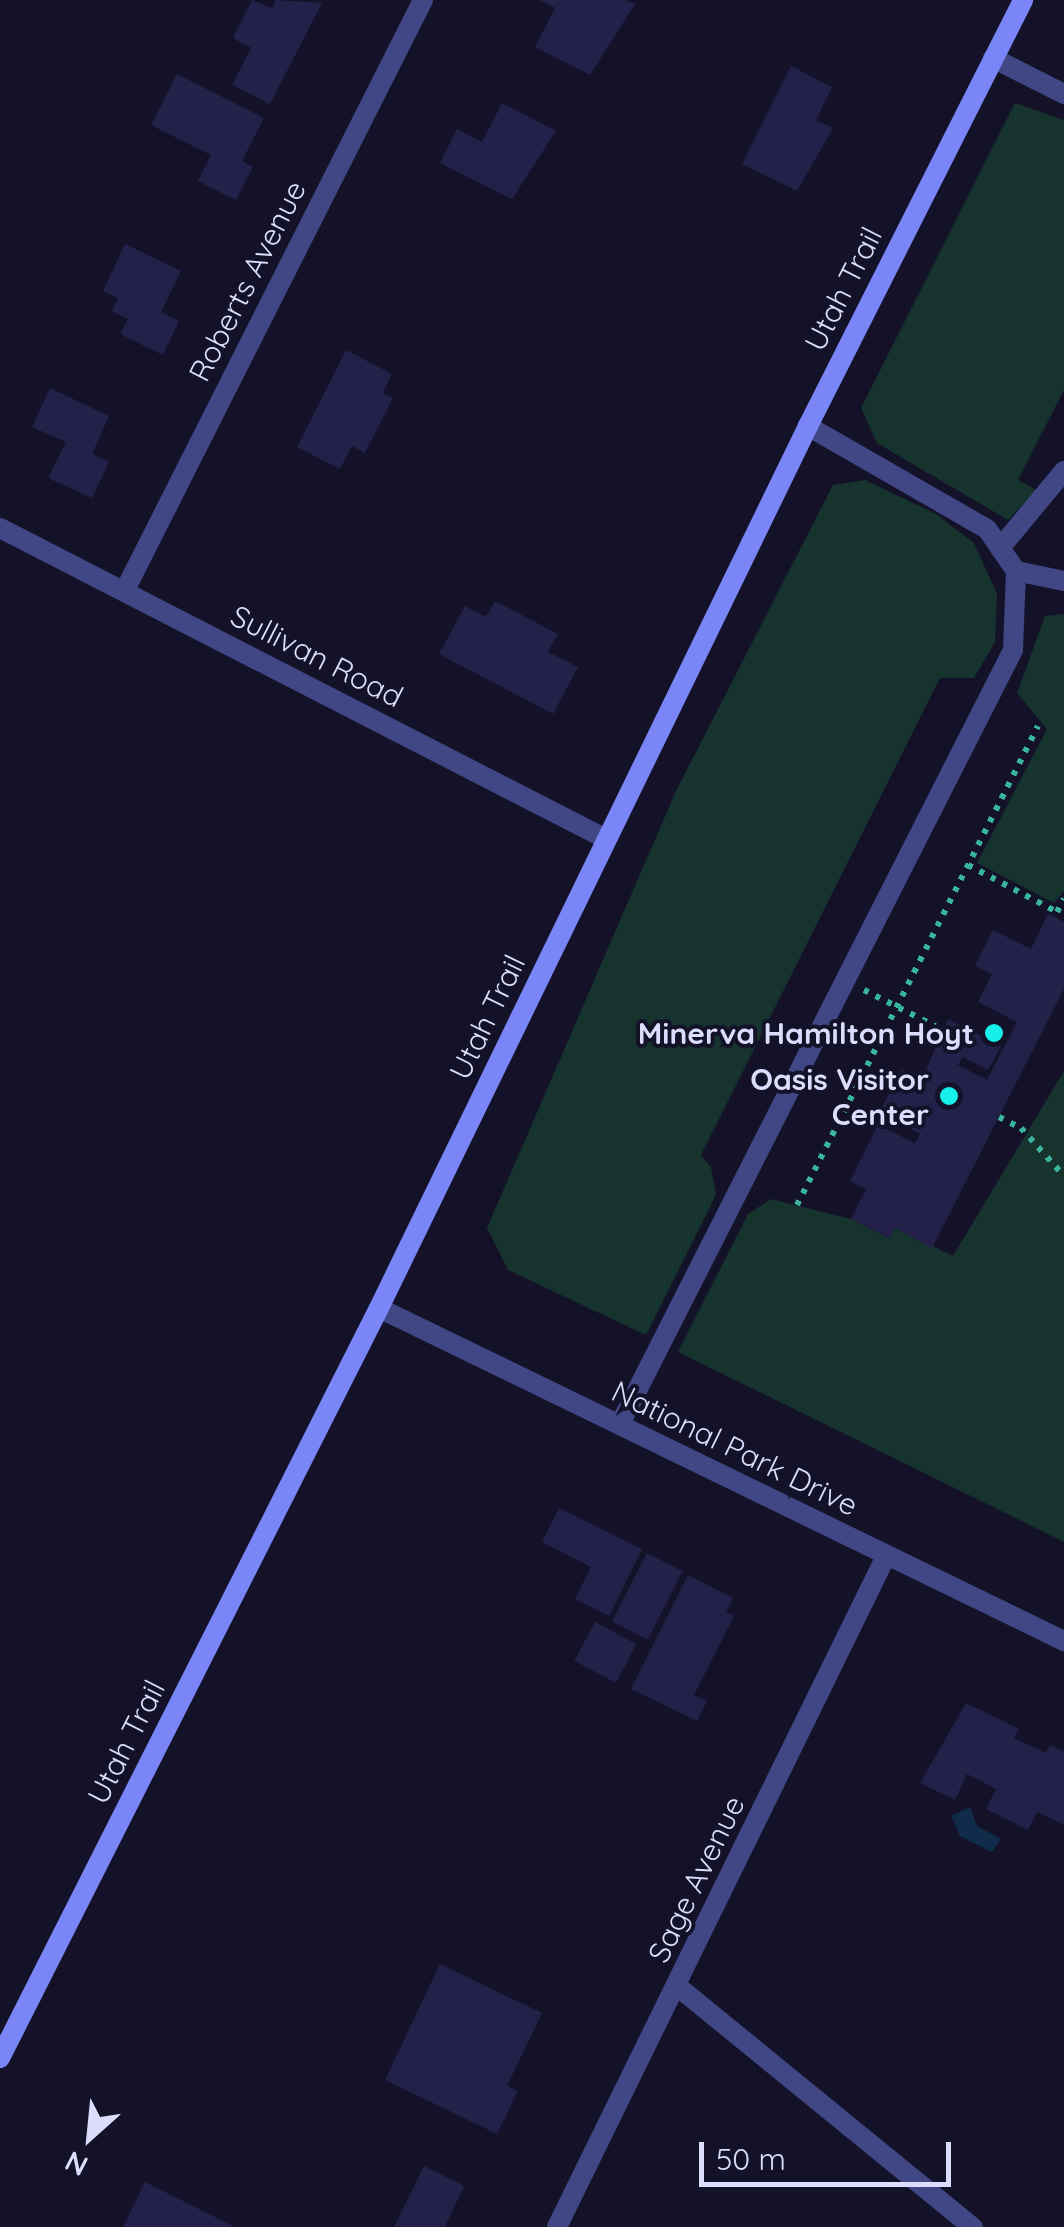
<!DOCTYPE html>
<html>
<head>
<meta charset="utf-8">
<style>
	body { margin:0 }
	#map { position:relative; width:1064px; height:2227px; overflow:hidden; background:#131229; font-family:Quicksand,sans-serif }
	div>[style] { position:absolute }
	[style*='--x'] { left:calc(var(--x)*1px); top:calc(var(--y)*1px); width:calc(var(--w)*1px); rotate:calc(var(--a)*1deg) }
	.green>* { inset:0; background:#16332e }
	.water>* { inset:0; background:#112c4a }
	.building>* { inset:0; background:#232049; transform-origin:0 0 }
	.path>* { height:6px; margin-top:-3px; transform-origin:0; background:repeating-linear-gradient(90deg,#39b59e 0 5px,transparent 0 13px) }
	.service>* { height:20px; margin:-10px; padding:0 10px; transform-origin:10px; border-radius:10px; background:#414685 }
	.minor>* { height:20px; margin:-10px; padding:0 10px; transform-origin:10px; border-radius:10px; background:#414685 }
	.tertiary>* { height:20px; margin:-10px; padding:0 10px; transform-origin:10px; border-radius:10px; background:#414685 }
	.secondary>* { height:20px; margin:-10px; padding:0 10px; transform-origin:10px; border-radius:10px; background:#7a86f7 }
	.dots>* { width:28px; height:28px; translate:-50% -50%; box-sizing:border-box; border:5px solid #131229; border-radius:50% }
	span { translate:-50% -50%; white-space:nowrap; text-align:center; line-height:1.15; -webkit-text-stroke:8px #131229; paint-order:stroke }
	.street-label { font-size:30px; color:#dcddfd }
	.poi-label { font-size:30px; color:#dcddfd; font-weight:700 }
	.right { translate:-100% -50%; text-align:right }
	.north { position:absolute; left:40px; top:2087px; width:100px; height:100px; -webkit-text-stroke:8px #131229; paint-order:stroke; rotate:207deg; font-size:28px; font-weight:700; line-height:40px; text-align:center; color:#dcddfd }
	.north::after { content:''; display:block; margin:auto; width:35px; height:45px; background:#dcddfd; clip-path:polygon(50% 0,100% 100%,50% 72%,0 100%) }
	.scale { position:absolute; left:699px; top:2142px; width:252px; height:45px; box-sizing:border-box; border:5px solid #dcddfd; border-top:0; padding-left:12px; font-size:30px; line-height:35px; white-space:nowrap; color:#dcddfd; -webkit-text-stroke:8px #131229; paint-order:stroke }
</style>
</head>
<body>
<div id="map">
	<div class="green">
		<div style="clip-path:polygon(1015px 103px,1064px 120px,1064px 390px,1018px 480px,1036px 490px,1008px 520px,877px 443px,861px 408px)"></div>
		<div style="clip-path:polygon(865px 480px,936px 514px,974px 543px,997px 594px,995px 642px,974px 678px,940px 678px,701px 1155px,711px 1167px,716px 1195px,646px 1335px,508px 1270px,487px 1228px,676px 791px,833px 485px)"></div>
		<div style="clip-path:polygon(1064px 614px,1064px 891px,1054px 903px,977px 863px,1047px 729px,1017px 693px,1045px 616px)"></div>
		<div style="clip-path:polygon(1064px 1071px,1064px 1542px,678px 1352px,748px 1214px,771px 1199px,851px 1219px,889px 1238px,895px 1228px,953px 1256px)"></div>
	</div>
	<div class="water">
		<div style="clip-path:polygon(970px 1807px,977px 1826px,1001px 1839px,992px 1852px,960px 1836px,951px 1816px)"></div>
	</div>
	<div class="building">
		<div style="clip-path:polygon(252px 0,272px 8px,276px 0,322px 3px,270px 104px,232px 85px,251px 48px,233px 38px)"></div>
		<div style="clip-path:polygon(540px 0,626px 0,635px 4px,590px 75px,535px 47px,555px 8px)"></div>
		<div style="clip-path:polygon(791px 66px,832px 87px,816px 120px,833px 128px,797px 191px,742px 164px)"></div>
		<div style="clip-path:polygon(177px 74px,264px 118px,242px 161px,253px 167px,236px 200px,198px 181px,211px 155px,151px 125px)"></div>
		<div style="clip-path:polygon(502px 103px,556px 131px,512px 199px,440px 163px,457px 129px,482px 142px)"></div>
		<div style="clip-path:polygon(125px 244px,181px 271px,161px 312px,179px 321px,163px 355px,120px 334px,128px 319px,112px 311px,118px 298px,103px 291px)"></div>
		<div style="clip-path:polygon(346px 350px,392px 374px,383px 393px,393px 398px,365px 453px,352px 446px,340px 469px,297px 447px)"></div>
		<div style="clip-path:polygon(50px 388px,109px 416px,92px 454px,109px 462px,92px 498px,48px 478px,66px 442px,32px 427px)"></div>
		<div style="clip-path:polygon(495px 601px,558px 634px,548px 652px,578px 667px,553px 714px,439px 654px,465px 606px,486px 617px)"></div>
		<div style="clip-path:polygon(1048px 914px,1064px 922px,1064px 989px,932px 1248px,895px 1228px,890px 1238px,851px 1219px,866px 1189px,850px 1181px,878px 1125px,915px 1143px,920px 1134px,879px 1113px,902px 1069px,922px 1079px,948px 1019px,1001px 1046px,988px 1070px,963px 1057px,958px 1065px,987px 1080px,1017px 1022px,978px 1002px,992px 974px,975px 966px,993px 930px,1031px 949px)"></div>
		<div style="clip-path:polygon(559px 1508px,642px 1549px,609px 1616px,575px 1599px,591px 1567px,542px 1542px)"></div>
		<div style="left:647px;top:1553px;width:40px;height:77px;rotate:27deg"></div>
		<div style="clip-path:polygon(688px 1575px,733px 1598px,726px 1612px,734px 1616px,694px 1695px,707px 1701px,697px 1721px,631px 1689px)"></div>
		<div style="left:595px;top:1622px;width:47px;height:44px;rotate:28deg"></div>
		<div style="clip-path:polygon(966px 1703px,1019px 1729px,1014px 1738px,1046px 1753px,1050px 1745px,1064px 1752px,1064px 1825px,1037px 1812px,1028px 1830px,986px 1809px,996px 1789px,967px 1774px,955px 1800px,920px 1783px)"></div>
		<div style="clip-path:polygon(440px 1964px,542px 2013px,507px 2086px,518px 2091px,497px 2134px,385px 2080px)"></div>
		<div style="clip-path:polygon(424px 2166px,464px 2186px,445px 2227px,394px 2227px)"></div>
		<div style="clip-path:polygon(145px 2182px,235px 2227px,123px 2227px)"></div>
	</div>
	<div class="path">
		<div style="--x:968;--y:865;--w:101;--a:27.8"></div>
		<div style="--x:1057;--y:912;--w:15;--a:-62"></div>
		<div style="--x:864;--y:990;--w:80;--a:26.9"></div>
		<div style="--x:999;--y:1117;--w:25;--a:27"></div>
		<div style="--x:1021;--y:1128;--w:64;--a:48.1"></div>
		<div style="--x:797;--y:1205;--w:536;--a:-63.29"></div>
	</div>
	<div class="service">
		<div style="--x:993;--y:58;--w:80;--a:26.9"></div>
		<div style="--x:1000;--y:548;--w:100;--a:-50.3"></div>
		<div style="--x:1016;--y:571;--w:49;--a:11.8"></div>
		<div style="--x:620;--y:1424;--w:868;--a:-63.08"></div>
		<div style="--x:1013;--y:650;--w:79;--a:-87.8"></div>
		<div style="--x:1016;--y:571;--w:51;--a:-124.6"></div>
		<div style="--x:987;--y:529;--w:207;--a:-150.1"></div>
	</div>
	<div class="minor">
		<div style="--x:0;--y:528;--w:681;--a:27.17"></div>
		<div style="--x:125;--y:590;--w:661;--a:-63.2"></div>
		<div style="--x:677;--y:1986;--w:382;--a:39.2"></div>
		<div style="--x:557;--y:2227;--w:747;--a:-63.88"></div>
	</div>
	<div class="tertiary">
		<div style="--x:379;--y:1308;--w:762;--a:25.93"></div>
	</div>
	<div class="secondary">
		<div style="--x:0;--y:2058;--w:840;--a:-63.19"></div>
		<div style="--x:379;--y:1308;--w:981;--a:-64.06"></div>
		<div style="--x:808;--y:426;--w:477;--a:-63.2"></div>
	</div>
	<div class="dots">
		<div style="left:994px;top:1033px;background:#15f0eb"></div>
		<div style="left:949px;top:1096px;background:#15f0eb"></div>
	</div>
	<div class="street-label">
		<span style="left:247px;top:281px;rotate:-63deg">Roberts Avenue</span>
		<span style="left:843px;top:289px;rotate:-63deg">Utah Trail</span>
		<span style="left:317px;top:656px;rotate:27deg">Sullivan Road</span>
		<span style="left:487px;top:1017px;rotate:-64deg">Utah Trail</span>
		<span style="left:735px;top:1448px;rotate:26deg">National Park Drive</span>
		<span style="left:126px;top:1742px;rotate:-63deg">Utah Trail</span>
		<span style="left:696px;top:1879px;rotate:-64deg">Sage Avenue</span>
	</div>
	<div class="poi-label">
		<span class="right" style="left:974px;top:1033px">Minerva Hamilton Hoyt</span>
		<span class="right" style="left:929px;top:1096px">Oasis Visitor<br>Center</span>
	</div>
	<div class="north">N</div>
	<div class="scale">50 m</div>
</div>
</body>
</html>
